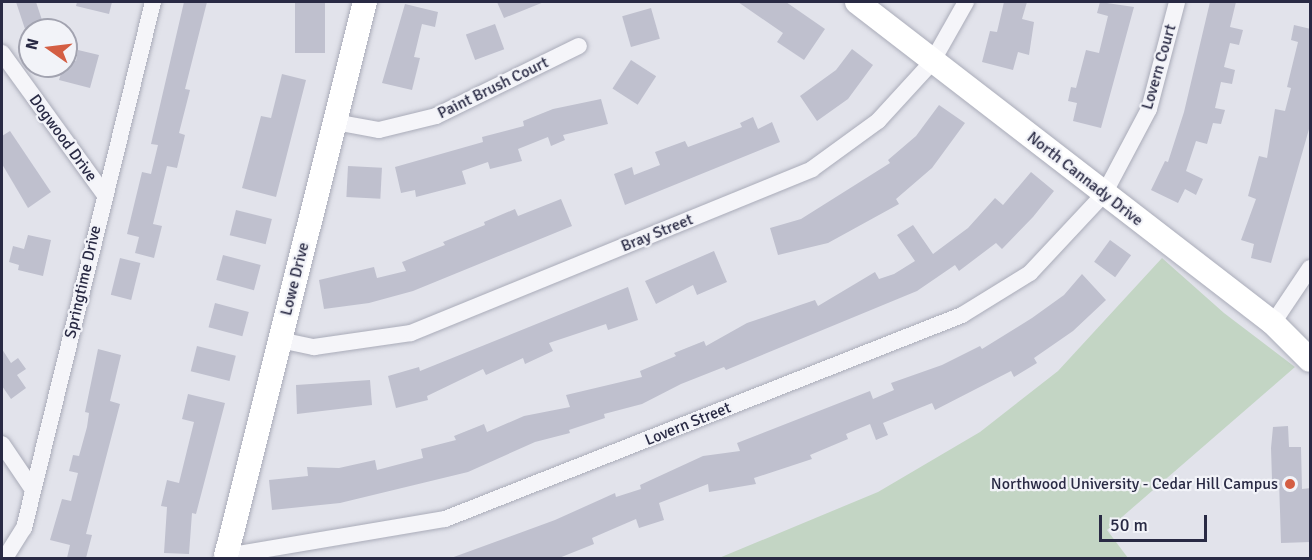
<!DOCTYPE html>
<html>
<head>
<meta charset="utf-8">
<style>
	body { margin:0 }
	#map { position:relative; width:1312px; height:560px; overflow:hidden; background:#e2e3eb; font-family:Signika,sans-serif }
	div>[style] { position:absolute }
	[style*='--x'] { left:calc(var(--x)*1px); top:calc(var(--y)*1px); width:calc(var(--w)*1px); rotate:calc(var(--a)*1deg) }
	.green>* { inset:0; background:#c3d5c4 }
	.building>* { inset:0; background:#bfc0ce; transform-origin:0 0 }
	.roads { filter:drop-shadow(0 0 2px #aaacb9) drop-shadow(0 0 2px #aaacb9) }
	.street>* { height:16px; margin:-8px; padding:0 8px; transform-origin:8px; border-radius:8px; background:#f5f5f9 }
	.secondary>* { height:24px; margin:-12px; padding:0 12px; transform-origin:12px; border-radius:12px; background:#fff }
	.dots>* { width:16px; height:16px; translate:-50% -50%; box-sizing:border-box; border:3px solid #f2f3f8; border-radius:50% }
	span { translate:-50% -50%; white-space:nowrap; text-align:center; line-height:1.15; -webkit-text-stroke:4.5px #f2f3f8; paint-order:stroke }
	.street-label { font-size:16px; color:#292a44 }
	.poi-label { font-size:16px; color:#292a44 }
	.right { translate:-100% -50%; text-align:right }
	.frame { position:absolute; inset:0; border:3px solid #292a44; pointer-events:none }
	.north { position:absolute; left:18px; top:18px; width:60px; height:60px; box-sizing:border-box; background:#f2f3f8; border:2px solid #a2a3b0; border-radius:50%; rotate:284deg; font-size:16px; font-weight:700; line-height:24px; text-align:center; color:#292a44 }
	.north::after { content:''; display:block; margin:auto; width:21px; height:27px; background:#d45e43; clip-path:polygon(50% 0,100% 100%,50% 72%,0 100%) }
	.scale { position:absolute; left:1099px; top:515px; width:108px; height:27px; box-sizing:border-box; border:3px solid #292a44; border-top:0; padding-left:8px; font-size:18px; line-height:21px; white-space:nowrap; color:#292a44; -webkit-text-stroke:4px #f2f3f8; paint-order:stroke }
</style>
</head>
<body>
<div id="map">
	<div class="green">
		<div style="clip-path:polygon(1162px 258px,1224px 313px,1295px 367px,1107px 530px,1128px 558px,719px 558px,878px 492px,980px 432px,1058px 371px)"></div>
	</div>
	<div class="building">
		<div style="clip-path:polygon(16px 2px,36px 2px,43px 23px,25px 29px)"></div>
		<div style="clip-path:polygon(77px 2px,112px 2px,109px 14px,76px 6px)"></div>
		<div style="clip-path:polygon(184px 2px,207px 2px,185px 89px,190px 90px,179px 133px,185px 135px,177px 168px,167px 166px,153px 224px,162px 226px,154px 258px,135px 253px,139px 237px,127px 234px,142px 172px,151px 174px,158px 145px,151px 144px)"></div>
		<div style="left:295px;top:2px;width:30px;height:51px"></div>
		<div style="clip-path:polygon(497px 2px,544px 2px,504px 18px)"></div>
		<div style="clip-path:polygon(738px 2px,786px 2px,825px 29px,804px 60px,777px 42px,783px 33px)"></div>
		<div style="clip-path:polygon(1004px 2px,1027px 2px,1022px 19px,1034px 22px,1029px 55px,1018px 52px,1013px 70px,982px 62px,990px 31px,997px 32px)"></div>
		<div style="clip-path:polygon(1100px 2px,1134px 7px,1101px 128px,1073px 121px,1077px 103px,1068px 101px,1071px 87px,1076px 88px,1086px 50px,1099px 53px,1108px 16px,1097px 13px)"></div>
		<div style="clip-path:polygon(1210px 2px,1236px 2px,1230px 27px,1243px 30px,1239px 45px,1230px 43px,1224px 67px,1235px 70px,1232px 84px,1221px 82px,1215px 108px,1225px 110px,1221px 124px,1213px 123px,1207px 144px,1196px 141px,1186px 171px,1203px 179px,1196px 195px,1185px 189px,1178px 203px,1151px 190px,1165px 161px,1168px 162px,1184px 112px)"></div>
		<div style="clip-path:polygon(405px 4px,438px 12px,435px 27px,422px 24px,414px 57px,420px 58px,412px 90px,382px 83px)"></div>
		<div style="left:651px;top:8px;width:32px;height:30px;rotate:74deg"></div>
		<div style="left:495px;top:24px;width:27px;height:31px;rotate:70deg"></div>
		<div style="clip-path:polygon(1294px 25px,1311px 29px,1311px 122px,1271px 263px,1251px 258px,1254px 244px,1241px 240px,1256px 199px,1248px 196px,1259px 156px,1267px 158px,1275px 109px,1285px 111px,1291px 88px,1287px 87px,1298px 42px,1291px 40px)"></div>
		<div style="clip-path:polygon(852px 49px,873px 65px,848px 99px,817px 121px,800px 96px,836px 70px)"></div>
		<div style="clip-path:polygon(78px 50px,99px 55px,90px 88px,59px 80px,66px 58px,76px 61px)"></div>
		<div style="left:631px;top:60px;width:30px;height:34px;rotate:33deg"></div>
		<div style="clip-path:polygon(282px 74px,306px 80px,276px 197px,242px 188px,261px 116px,271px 118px)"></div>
		<div style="clip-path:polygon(601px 99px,608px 124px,563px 135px,565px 140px,551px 146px,548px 137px,518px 149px,522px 161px,490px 169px,488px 162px,462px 171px,466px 184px,416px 197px,415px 190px,401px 193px,395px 167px,483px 142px,482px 137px,524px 126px,523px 121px,553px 109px)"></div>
		<div style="clip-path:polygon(939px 105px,965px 123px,932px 168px,896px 199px,899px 204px,828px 243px,778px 255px,770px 228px,801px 219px,890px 163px,888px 160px,916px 136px)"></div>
		<div style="clip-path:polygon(753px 117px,758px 129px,772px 122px,780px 142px,625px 205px,614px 174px,632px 167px,634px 175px,660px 165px,655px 152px,685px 141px,688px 147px,742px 127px,740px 123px)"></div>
		<div style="clip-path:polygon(10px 131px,51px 192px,28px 208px,2px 164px,2px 136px)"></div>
		<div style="left:348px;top:166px;width:34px;height:31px;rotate:3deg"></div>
		<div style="clip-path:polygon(1031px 172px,1054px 191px,1033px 217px,1002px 249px,996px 243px,959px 271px,955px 265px,917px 291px,726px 370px,724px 367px,681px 384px,642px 404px,604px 414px,605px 418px,569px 430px,570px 433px,535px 442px,468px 472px,340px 503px,272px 510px,269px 480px,308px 476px,307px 467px,339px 468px,375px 460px,377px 470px,423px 458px,421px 449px,456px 440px,454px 436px,484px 424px,487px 432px,524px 416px,570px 407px,566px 395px,642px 377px,640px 371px,676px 356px,674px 353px,704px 341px,706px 346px,747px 323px,815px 300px,818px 306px,875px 272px,879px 279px,894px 274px,915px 261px,897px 235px,913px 225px,933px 254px,968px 228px,995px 198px,1003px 205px)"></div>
		<div style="clip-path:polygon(561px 199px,572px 226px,413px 291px,369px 303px,324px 309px,319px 280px,374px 267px,377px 278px,406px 271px,402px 262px,445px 245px,443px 242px,485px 225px,484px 222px,515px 209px,518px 216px)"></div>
		<div style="left:236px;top:210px;width:37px;height:26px;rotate:14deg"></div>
		<div style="clip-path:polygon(28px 235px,51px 240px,43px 276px,18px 270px,19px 265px,9px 262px,13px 246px,24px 249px)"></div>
		<div style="left:1110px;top:240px;width:26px;height:27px;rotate:36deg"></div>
		<div style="clip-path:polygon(714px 251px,727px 282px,697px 295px,693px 285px,656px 304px,645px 281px)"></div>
		<div style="left:223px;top:255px;width:39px;height:26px;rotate:15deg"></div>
		<div style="left:120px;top:258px;width:21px;height:38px;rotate:14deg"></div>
		<div style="clip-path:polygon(1082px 274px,1106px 300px,1073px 331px,1034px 358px,1037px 363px,1014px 377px,1011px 371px,935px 410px,932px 403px,883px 423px,888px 435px,876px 440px,870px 424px,846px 434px,848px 439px,810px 455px,812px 459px,754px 478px,756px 484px,709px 492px,708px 484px,659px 503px,664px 520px,639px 528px,636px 519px,592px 538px,594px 544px,559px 558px,451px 558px,555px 520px,615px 493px,616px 497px,641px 489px,640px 485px,703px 456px,740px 451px,737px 443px,870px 391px,873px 399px,894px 390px,891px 383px,942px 365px,980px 346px,982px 349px,1032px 318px,1064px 295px)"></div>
		<div style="clip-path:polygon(628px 287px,638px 320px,608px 330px,606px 324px,549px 343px,553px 351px,525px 364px,523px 358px,486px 375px,483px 369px,427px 396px,428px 400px,396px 408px,388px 376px,419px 367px,420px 371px)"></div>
		<div style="left:215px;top:303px;width:35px;height:25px;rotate:15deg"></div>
		<div style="left:197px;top:346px;width:40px;height:26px;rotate:14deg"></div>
		<div style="clip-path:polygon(2px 349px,11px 363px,18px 358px,26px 369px,17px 375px,26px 388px,11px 399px,2px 386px)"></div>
		<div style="clip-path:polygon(98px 349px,121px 355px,110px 401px,120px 404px,86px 534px,92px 535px,86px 558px,67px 558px,70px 545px,50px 540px,62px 499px,71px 501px,78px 473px,69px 471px,73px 455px,79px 456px,87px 427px,89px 413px,85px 412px)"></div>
		<div style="clip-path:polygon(370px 380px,372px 405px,297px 414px,296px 385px)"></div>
		<div style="clip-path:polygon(188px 394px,225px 403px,196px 514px,192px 513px,189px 554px,164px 553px,167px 507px,161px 506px,167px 480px,179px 483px,194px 422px,182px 419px)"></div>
		<div style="clip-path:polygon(1288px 426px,1289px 447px,1301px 447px,1302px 489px,1311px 488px,1311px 542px,1281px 543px,1279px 480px,1272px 480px,1271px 448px,1273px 427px)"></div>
	</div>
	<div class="roads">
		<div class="street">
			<div style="--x:2;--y:53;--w:174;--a:54.1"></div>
			<div style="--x:335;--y:122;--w:45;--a:10.3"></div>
			<div style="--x:379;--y:130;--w:59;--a:-13.8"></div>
			<div style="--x:436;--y:116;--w:159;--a:-26.1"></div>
			<div style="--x:1273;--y:323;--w:66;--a:-56.1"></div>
			<div style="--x:280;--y:340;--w:35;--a:12"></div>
			<div style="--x:314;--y:347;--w:98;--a:-8.2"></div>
			<div style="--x:411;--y:333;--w:433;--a:-22.2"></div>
			<div style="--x:812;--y:169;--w:82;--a:-36"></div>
			<div style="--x:878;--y:121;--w:80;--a:-47.5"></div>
			<div style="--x:932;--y:62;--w:69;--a:-60.5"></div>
			<div style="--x:2;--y:444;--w:55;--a:56"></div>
			<div style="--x:226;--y:556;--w:222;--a:-9.6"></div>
			<div style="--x:445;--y:519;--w:556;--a:-21.53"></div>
			<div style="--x:962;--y:315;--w:80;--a:-31.7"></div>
			<div style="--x:1030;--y:273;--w:108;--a:-46.9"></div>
			<div style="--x:1104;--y:194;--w:96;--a:-62.1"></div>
			<div style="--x:1149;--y:109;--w:111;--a:-75.3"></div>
			<div style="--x:5;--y:558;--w:36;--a:-58"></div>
			<div style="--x:24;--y:528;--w:542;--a:-76.22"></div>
		</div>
		<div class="secondary">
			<div style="--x:857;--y:2;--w:525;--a:37.66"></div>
			<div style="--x:1273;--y:323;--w:52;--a:45"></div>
			<div style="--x:226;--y:556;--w:571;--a:-75.92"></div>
		</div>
	</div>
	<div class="dots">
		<div style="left:1290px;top:484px;background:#d45e43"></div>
	</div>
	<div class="street-label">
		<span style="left:1159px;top:67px;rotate:-74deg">Lovern Court</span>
		<span style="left:493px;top:88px;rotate:-26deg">Paint Brush Court</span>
		<span style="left:63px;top:138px;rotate:54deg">Dogwood Drive</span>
		<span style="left:1085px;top:179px;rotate:38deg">North Cannady Drive</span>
		<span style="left:657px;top:233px;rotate:-22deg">Bray Street</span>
		<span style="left:295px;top:279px;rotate:-76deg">Lowe Drive</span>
		<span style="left:83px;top:282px;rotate:-77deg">Springtime Drive</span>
		<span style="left:688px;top:424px;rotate:-22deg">Lovern Street</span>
	</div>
	<div class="poi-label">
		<span class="right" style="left:1278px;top:484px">Northwood University - Cedar Hill Campus</span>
	</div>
	<div class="frame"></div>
	<div class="north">N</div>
	<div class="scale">50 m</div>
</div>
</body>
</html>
